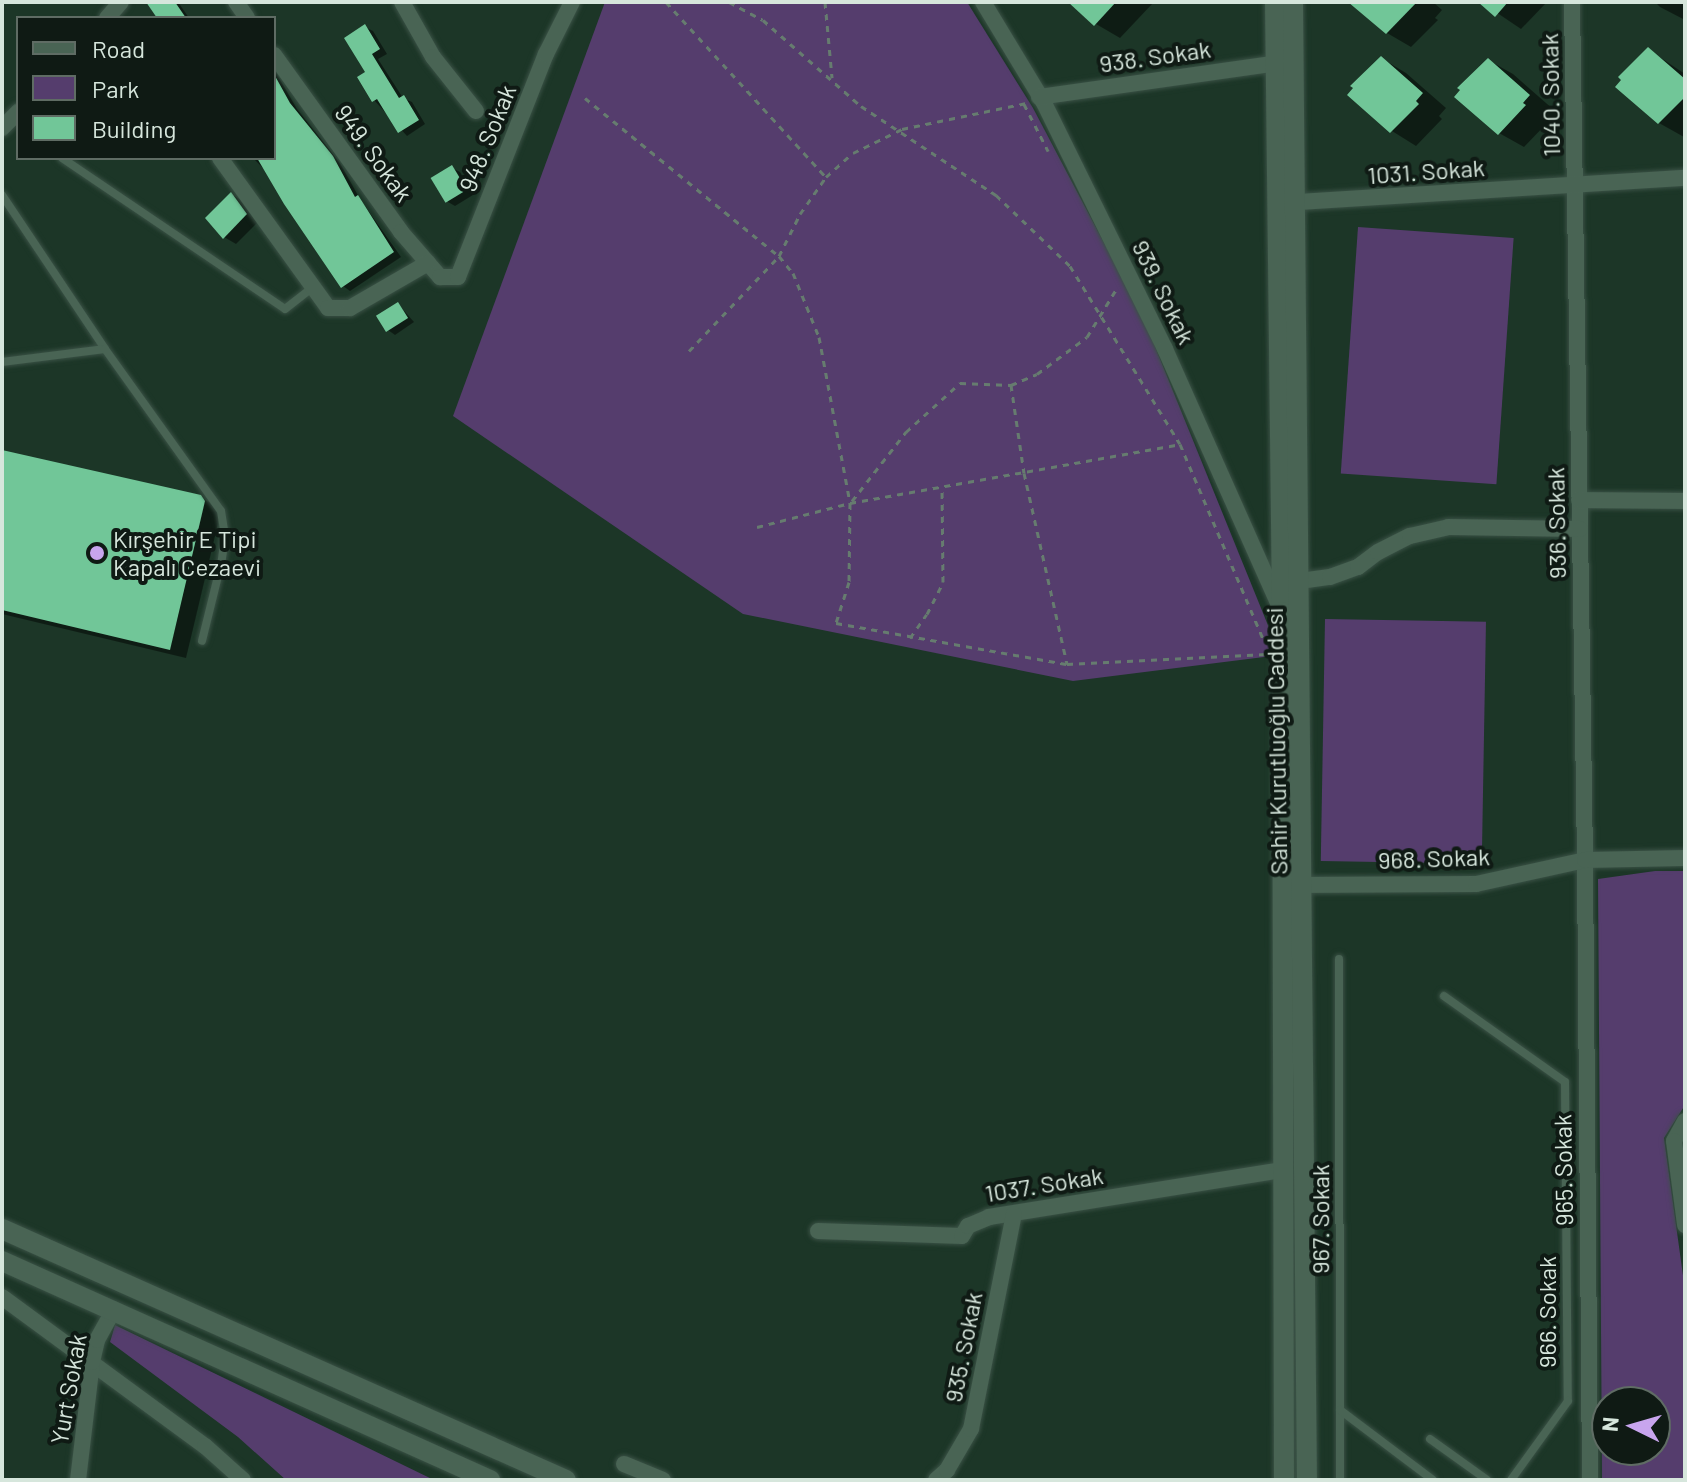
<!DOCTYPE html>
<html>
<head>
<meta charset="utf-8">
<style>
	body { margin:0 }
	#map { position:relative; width:1687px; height:1482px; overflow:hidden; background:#1c3627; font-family:Barlow,sans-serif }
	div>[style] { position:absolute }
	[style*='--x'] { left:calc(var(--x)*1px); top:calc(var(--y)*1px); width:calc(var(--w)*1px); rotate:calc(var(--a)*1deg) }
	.green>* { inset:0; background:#553d6d; transform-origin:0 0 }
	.shadow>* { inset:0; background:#0007 }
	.building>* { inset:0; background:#71c698; transform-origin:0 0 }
	.path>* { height:3px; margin-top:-1.5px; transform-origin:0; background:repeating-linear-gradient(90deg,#667c6f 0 6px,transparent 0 12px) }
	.roads { filter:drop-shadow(0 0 2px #3a5145) drop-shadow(0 0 2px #3a5145) }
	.service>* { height:8px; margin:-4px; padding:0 4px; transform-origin:4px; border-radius:4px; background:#496454 }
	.minor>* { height:16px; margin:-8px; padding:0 8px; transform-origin:8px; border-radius:8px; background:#496454 }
	.tertiary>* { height:20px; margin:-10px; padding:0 10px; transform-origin:10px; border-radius:10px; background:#496454 }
	.dots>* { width:22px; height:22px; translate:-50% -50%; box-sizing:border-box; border:4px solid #0f1a14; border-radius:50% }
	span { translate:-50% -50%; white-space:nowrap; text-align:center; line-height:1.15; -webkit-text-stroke:8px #0f1a14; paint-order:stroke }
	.street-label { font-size:24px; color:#d6e6dc }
	.poi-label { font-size:24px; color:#d6e6dc }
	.left { translate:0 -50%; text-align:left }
	.frame { position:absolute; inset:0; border:4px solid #d6e6dc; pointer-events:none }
	.legend { position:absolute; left:16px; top:16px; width:260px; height:144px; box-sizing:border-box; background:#0f1a14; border:2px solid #5f6c64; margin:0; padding:10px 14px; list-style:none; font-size:24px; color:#d6e6dc }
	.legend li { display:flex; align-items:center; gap:16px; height:40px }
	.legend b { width:40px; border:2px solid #5f6c64 }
	.north { position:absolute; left:1591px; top:1386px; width:80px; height:80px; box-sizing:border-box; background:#0f1a14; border:2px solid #5f6c64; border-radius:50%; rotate:275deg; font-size:22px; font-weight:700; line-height:32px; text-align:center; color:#d6e6dc }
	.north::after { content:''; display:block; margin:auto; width:28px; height:36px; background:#c8a5ee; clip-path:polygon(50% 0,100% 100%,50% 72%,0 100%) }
</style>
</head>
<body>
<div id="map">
	<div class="green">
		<div style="clip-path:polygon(605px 2px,967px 2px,1033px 108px,1143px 317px,1280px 655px,1073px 681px,743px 614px,453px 416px)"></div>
		<div style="left:1358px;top:227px;width:156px;height:247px;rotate:4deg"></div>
		<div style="left:1325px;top:619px;width:161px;height:242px;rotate:1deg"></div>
		<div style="clip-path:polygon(evenodd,1655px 871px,1685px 871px,1685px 1105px,1664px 1138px,1685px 1290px,1685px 1480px,1602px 1480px,1598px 879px,1655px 871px,1607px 1402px,1655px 1402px,1655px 1450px,1607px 1450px,1607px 1402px)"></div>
		<div style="clip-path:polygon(115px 1325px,434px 1480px,286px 1480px,238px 1437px,110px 1342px)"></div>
	</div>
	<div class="shadow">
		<div style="clip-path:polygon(152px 2px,178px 2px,189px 18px,158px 18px)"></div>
		<div style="clip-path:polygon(1071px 2px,1152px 2px,1153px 3px,1120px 38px,1096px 24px)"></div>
		<div style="clip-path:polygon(1351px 2px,1433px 2px,1442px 10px,1435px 18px,1438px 20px,1411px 47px,1387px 33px)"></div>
		<div style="clip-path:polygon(1481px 2px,1547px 2px,1521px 29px)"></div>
		<div style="clip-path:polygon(1655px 2px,1685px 2px,1685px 20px,1660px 7px)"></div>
		<div style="clip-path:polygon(365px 27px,373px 31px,387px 54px,378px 59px,403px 98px,412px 102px,425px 124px,407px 136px,374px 100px)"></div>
		<div style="clip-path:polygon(1649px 50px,1685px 74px,1684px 137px,1659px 123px,1618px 86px)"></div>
		<div style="clip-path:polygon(1381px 58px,1406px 73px,1446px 108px,1439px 116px,1442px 119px,1416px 146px,1392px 131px,1356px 88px)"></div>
		<div style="clip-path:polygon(1488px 60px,1513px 74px,1554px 110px,1547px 118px,1550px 120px,1524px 147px,1499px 133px)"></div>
		<div style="clip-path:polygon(274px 69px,297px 109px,340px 163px,360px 199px,401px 257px,350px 291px,343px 286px,266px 171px,253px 158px,274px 158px)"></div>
		<div style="clip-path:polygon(452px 168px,460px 172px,473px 195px,455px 206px,448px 202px)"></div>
		<div style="clip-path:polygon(231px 194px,243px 201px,258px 222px,236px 244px,224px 237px)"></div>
		<div style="clip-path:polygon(398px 304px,414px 322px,395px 335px,388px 330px)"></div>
		<div style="clip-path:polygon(2px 452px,200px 497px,217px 507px,221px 511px,186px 658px,2px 614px)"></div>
	</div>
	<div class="building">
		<div style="clip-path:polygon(146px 2px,175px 2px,186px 18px,157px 18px)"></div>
		<div style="clip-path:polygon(1068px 2px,1116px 2px,1094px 26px)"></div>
		<div style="clip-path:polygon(1348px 2px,1417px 2px,1386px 34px)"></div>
		<div style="clip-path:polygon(1478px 2px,1508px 2px,1495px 17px)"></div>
		<div style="clip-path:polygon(365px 24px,380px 49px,372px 54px,399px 98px,404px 95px,419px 120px,398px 133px,377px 99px,372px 102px,357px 77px,365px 72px,344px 38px)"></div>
		<div style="clip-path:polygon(1648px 47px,1685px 79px,1685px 97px,1658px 124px,1615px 87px,1621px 80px,1618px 77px)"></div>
		<div style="clip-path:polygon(1381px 56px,1423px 93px,1416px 101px,1419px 104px,1390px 133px,1347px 95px,1353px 88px,1350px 86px)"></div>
		<div style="clip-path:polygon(1488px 58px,1530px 95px,1523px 103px,1526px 105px,1498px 135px,1454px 97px,1460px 90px,1457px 88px)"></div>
		<div style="clip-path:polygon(274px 74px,290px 103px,333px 156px,355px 197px,358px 195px,394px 252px,341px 288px,284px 204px,257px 158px,274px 158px)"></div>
		<div style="left:452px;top:165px;width:29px;height:25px;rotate:59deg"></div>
		<div style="clip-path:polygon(231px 192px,247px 214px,223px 239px,205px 218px)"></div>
		<div style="left:398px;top:302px;width:19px;height:26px;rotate:58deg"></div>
		<div style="clip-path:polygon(2px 450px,201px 495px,205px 501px,170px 650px,2px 610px)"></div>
	</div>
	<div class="path">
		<div style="--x:666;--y:2;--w:236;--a:47.6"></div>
		<div style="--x:729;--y:2;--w:38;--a:28"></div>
		<div style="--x:763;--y:20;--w:130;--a:41.3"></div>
		<div style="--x:861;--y:106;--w:162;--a:33.4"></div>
		<div style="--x:996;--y:195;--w:103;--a:43.8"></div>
		<div style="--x:1070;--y:266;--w:209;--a:58.3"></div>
		<div style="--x:1180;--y:444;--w:214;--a:66.9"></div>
		<div style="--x:825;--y:2;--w:76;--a:84.7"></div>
		<div style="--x:585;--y:98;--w:250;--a:39.2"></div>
		<div style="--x:779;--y:256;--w:22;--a:51"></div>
		<div style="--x:793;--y:273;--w:69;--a:67.9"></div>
		<div style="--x:819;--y:337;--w:169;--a:79.4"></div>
		<div style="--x:850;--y:503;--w:79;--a:90.7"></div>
		<div style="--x:849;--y:582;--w:43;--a:107.6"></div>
		<div style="--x:836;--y:623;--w:235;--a:10.1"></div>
		<div style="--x:1067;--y:664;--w:200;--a:-2.9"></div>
		<div style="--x:1024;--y:104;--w:53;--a:62.9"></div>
		<div style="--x:689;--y:351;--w:131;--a:-46.5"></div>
		<div style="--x:779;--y:256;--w:47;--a:-63.4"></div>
		<div style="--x:800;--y:214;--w:45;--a:-54.9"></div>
		<div style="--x:826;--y:177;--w:36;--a:-42"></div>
		<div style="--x:853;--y:153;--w:55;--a:-26.1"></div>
		<div style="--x:902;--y:129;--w:127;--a:-11.8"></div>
		<div style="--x:1011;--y:385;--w:28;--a:-23"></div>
		<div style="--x:1037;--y:374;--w:62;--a:-36.5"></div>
		<div style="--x:1087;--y:337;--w:57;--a:-58.5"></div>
		<div style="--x:852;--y:501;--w:88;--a:-52"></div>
		<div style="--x:906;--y:432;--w:73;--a:-42.2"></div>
		<div style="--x:960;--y:383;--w:51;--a:2.2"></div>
		<div style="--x:1011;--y:385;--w:89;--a:81.6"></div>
		<div style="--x:1024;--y:473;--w:196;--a:77.3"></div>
		<div style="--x:757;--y:527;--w:96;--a:-14.5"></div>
		<div style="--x:850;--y:503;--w:335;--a:-10.1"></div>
		<div style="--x:910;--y:638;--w:29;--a:-55"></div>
		<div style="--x:927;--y:614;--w:36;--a:-63"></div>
		<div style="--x:943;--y:582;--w:95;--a:-90.6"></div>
	</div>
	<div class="roads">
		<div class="service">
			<div style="--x:62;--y:158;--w:269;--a:34.1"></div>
			<div style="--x:285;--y:309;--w:36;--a:-38"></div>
			<div style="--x:2;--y:195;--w:185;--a:56.2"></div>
			<div style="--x:105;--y:349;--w:104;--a:172.8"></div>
			<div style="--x:105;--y:349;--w:199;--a:54.4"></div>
			<div style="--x:221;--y:511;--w:26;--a:81"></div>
			<div style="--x:225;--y:537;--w:27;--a:98"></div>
			<div style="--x:221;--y:564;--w:79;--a:103.9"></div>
			<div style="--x:1339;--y:959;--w:521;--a:89.89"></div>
			<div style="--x:1444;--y:996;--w:148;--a:35.4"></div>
			<div style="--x:1565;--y:1082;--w:319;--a:89.5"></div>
			<div style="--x:1568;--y:1401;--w:97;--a:125.8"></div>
			<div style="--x:1340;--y:1410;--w:116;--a:37"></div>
			<div style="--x:1430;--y:1439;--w:70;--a:35.7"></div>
		</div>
		<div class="minor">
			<div style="--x:236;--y:2;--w:19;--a:55"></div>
			<div style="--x:402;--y:2;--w:63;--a:60.6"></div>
			<div style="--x:433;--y:57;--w:69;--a:51.5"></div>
			<div style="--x:983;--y:2;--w:116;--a:58.8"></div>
			<div style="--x:1043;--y:101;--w:276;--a:63.8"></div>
			<div style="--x:1165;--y:349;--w:282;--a:66"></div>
			<div style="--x:1572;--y:2;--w:858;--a:89.13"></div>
			<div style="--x:1585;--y:860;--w:620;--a:89.54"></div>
			<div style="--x:107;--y:18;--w:21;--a:-49"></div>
			<div style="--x:274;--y:55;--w:218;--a:54.3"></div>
			<div style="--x:401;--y:232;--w:60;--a:49.1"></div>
			<div style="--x:440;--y:277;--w:18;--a:0"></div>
			<div style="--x:458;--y:277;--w:240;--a:-68.5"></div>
			<div style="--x:546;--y:54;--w:58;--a:-63.4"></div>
			<div style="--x:1039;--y:97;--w:240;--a:-8.1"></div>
			<div style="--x:2;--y:128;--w:23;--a:-45"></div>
			<div style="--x:220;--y:158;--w:185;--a:54.2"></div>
			<div style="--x:328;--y:308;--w:22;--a:0"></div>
			<div style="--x:350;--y:308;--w:90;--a:-30"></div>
			<div style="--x:1283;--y:203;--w:403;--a:-3.6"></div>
			<div style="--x:1579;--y:500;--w:106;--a:0.5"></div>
			<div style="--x:1300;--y:581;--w:30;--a:-8"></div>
			<div style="--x:1330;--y:577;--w:30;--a:-20"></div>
			<div style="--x:1358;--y:567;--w:25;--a:-37"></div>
			<div style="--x:1378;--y:552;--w:36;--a:-27"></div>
			<div style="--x:1410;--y:536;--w:39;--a:-13"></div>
			<div style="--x:1448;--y:527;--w:132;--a:0.9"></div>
			<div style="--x:1292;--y:885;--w:184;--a:-0.3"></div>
			<div style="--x:1476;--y:884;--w:112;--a:-12.4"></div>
			<div style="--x:1585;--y:860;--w:100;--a:-1.1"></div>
			<div style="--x:1685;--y:1121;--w:23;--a:119"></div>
			<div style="--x:1674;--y:1141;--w:85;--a:82.5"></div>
			<div style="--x:818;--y:1231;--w:144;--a:2"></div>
			<div style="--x:962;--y:1236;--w:12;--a:-59"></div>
			<div style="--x:968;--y:1226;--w:23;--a:-23"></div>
			<div style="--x:989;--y:1217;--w:299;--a:-9.1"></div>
			<div style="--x:2;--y:1297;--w:252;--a:36.3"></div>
			<div style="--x:205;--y:1446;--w:51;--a:41.8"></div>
			<div style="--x:624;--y:1464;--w:42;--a:22.3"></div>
			<div style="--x:78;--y:1480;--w:119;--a:-83.2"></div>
			<div style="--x:92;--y:1362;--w:23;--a:-77"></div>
			<div style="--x:97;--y:1340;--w:35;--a:-61"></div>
			<div style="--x:936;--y:1480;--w:15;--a:-42"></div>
			<div style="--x:947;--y:1470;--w:48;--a:-59.7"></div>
			<div style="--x:971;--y:1429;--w:219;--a:-78.7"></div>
		</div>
		<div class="tertiary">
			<div style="--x:1275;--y:2;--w:610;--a:89.34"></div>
			<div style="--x:1282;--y:612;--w:868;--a:89.87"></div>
			<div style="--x:1293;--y:2;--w:1478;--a:89.46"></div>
			<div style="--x:2;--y:1229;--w:617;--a:23.99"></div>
			<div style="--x:2;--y:1261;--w:535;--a:24.17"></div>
		</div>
	</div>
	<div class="dots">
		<div style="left:97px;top:553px;background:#c8a5ee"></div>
	</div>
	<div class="street-label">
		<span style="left:1155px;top:56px;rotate:-8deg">938. Sokak</span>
		<span style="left:1550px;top:95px;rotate:-91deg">1040. Sokak</span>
		<span style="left:487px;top:138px;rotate:-68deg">948. Sokak</span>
		<span style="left:374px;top:153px;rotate:54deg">949. Sokak</span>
		<span style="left:1426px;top:171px;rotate:-4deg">1031. Sokak</span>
		<span style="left:1164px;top:292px;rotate:64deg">939. Sokak</span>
		<span style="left:1556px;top:523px;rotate:-91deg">936. Sokak</span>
		<span style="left:1276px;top:741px;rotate:-91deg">Sahir Kurutluoğlu Caddesi</span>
		<span style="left:1434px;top:858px;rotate:-2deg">968. Sokak</span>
		<span style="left:1563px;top:1170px;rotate:-91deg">965. Sokak</span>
		<span style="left:1044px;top:1184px;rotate:-9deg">1037. Sokak</span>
		<span style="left:1320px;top:1219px;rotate:-90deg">967. Sokak</span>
		<span style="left:1547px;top:1312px;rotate:-90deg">966. Sokak</span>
		<span style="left:963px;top:1347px;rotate:-79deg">935. Sokak</span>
		<span style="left:68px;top:1389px;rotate:-80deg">Yurt Sokak</span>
	</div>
	<div class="poi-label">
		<span class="left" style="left:113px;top:553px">Kırşehir E Tipi<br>Kapalı Cezaevi</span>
	</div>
	<div class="frame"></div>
	<ul class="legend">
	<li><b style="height:10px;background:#496454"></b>Road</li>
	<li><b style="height:22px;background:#553d6d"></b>Park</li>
	<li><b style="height:22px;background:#71c698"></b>Building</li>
	</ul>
	<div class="north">N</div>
</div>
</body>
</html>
